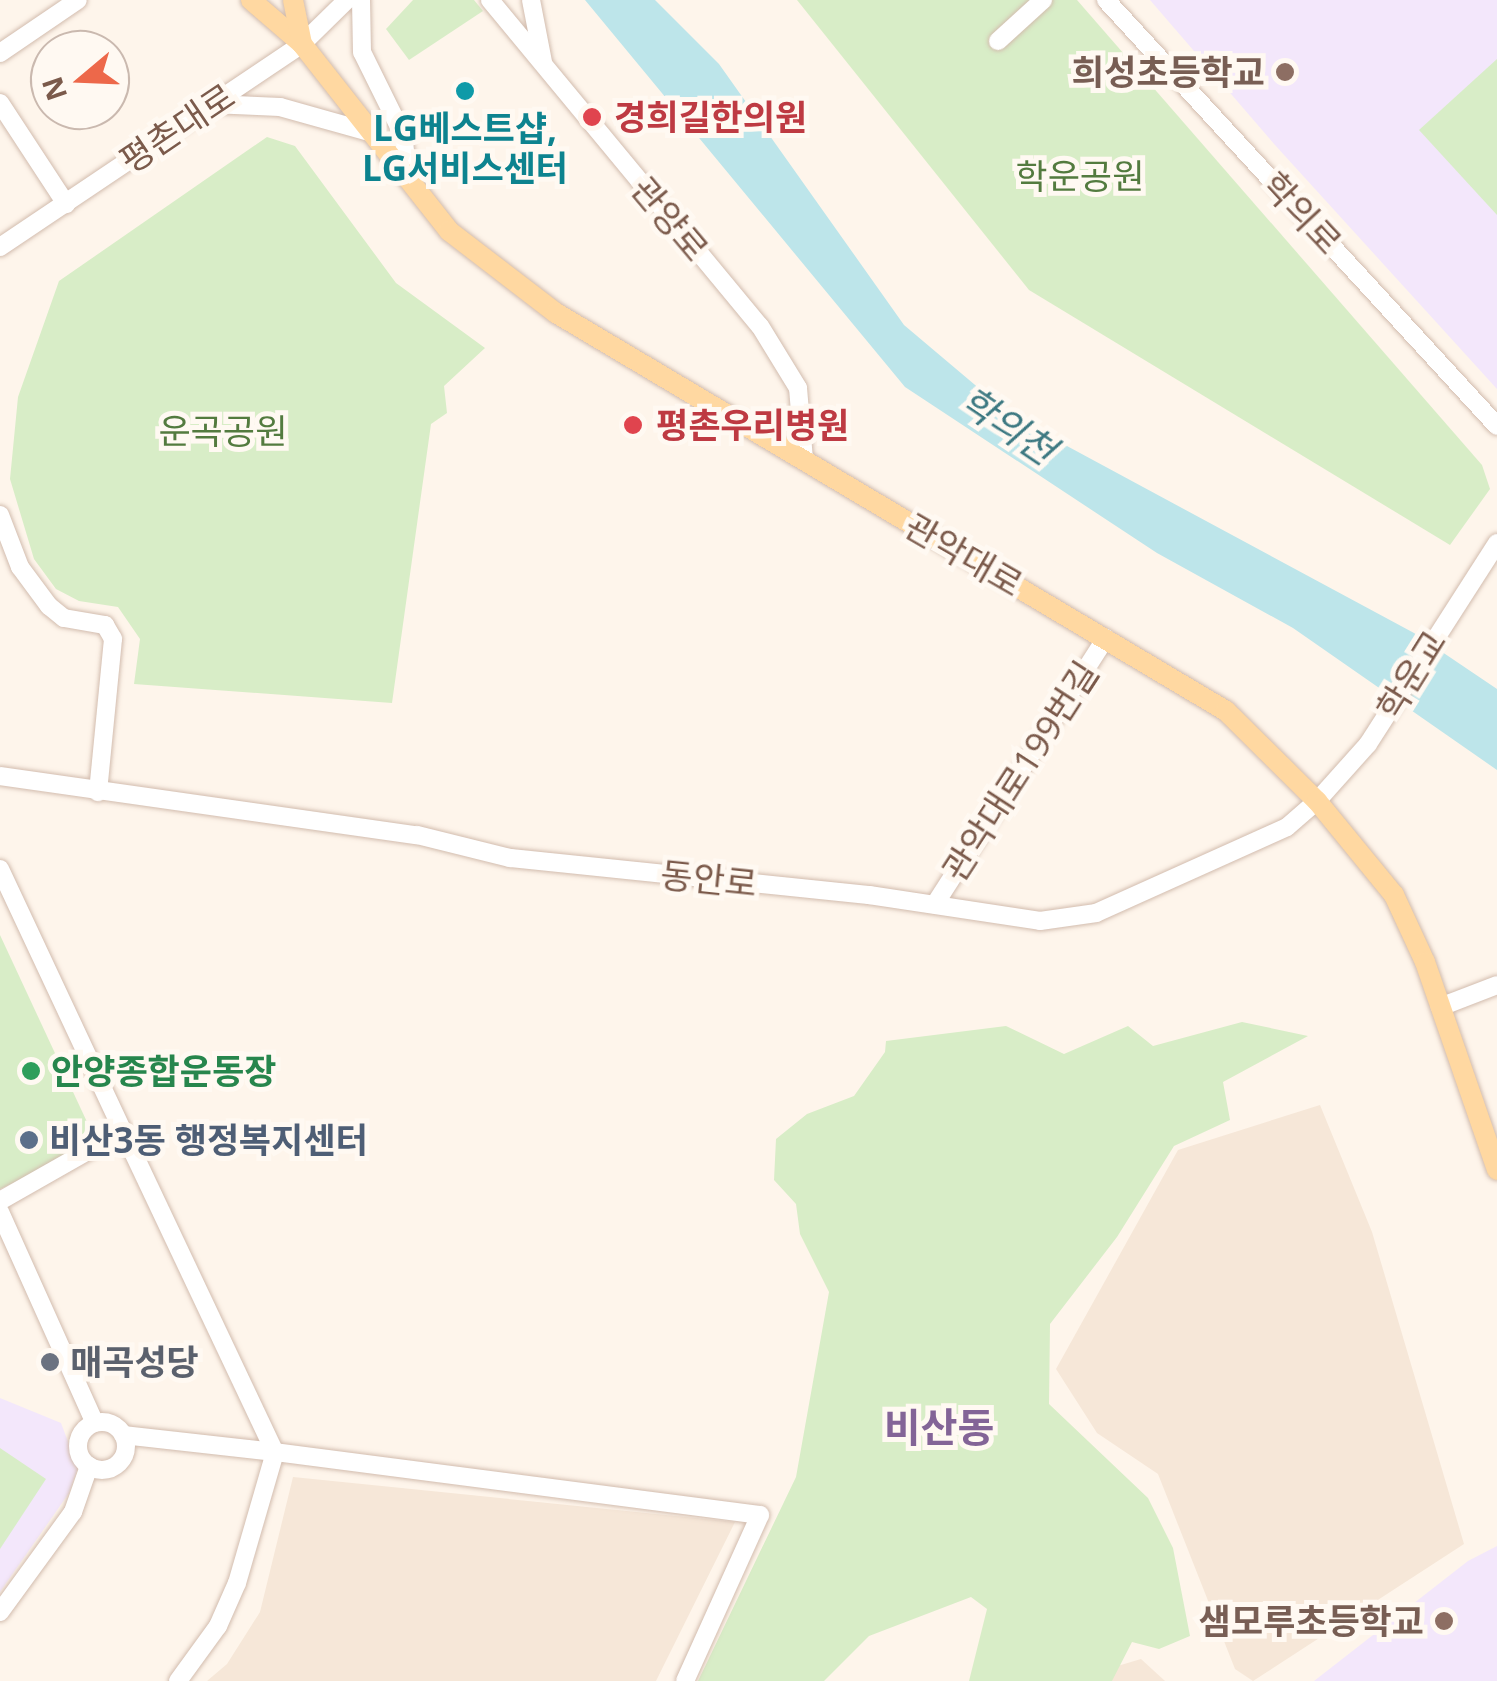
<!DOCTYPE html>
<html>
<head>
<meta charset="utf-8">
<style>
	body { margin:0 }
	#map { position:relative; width:1497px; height:1681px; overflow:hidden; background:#fef5eb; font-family:"Open Sans","Noto Sans KR",sans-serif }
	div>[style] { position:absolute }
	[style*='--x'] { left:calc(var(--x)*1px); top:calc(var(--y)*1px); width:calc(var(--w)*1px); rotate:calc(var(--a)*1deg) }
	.residential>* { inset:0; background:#f6e7d8 }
	.education>* { inset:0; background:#f3e7fb }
	.green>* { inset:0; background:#d8edc7 }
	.water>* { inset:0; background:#bde5ea }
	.roads { filter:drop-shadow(0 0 2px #d2bcae) drop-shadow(0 0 2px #d2bcae) }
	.minor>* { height:18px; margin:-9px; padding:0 9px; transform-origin:9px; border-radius:9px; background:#fff }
	.minor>.ring { margin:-9px; padding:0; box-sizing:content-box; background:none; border:18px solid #fff; border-radius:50% }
	.major>* { height:20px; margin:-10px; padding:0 10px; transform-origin:10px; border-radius:10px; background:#ffd8a1 }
	.dots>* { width:28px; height:28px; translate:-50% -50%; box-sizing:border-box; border:5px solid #fff9f2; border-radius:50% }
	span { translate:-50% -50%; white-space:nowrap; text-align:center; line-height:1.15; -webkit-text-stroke:10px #fff9f2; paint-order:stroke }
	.education-label { font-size:35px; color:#785e54; font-weight:700 }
	.right { translate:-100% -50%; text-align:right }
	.health-label { font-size:35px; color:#be3a42; font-weight:700 }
	.left { translate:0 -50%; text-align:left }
	.street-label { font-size:35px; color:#7b5a4b }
	.culture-label { font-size:35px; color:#0d838f; font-weight:700 }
	.park-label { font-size:35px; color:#537b3f }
	.leisure-label { font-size:35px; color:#27864d; font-weight:700 }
	.service-label { font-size:35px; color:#4e5e75; font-weight:700 }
	.worship-label { font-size:35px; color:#5b616d; font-weight:700 }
	.water-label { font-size:38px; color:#3c7881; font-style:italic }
	.quarter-label { font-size:40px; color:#836497; font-weight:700 }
	.north { position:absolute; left:30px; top:30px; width:100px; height:100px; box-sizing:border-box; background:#fff9f2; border:2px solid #cab9af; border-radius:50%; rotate:251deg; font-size:28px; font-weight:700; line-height:40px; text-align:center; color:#7b5a4b }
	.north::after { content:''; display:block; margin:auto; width:35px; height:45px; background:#ed684a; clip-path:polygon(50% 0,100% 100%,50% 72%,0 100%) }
</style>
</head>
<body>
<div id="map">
	<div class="residential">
		<div style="clip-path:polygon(1320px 1105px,1372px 1232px,1464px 1544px,1253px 1681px,1235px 1669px,1158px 1474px,1097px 1433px,1056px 1369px,1178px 1150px)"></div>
		<div style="clip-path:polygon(293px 1477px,735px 1522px,656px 1681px,207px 1681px,227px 1664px,260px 1612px)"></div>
		<div style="clip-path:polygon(1141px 1659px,1165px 1681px,1067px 1681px)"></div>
	</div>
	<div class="education">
		<div style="clip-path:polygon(1150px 0,1497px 0,1497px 389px,1275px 145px)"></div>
		<div style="clip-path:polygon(0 1398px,61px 1423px,78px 1468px,69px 1493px,0 1592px)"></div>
		<div style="clip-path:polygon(1497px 1546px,1497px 1681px,1314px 1681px,1468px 1561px)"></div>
	</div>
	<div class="green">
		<div style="clip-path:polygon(413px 0,474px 0,483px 11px,409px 60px,386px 29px)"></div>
		<div style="clip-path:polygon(797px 0,1077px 0,1482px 465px,1490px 489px,1450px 545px,1029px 290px)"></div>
		<div style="clip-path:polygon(1497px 59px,1497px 215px,1419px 130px)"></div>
		<div style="clip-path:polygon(267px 137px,295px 146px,396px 283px,485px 348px,444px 386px,447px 413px,431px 424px,392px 703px,134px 684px,140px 639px,118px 607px,79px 601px,56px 589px,34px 559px,10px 479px,18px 397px,59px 281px)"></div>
		<div style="clip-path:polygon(0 935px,94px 1137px,90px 1148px,0 1189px)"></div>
		<div style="clip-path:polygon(1242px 1022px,1308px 1036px,1223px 1082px,1230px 1120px,1174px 1146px,1117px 1237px,1050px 1324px,1049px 1404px,1148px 1498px,1173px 1548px,1190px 1636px,1159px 1649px,1132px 1642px,1112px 1681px,969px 1681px,987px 1609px,971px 1597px,869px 1636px,824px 1681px,698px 1681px,796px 1477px,829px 1292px,800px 1234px,796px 1204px,774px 1180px,776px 1139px,807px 1114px,854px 1096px,885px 1052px,886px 1041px,1006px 1026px,1064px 1054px,1128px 1026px,1153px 1046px)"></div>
		<div style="clip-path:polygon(0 1448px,46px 1479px,0 1549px)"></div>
	</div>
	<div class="water">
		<div style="clip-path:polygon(585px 0,655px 0,719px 64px,904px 325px,1013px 417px,1414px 633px,1497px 689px,1497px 770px,1293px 628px,1157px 553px,905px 387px)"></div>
	</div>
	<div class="roads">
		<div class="minor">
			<div style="--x:361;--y:0;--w:52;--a:88.9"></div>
			<div style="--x:362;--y:52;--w:93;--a:63.7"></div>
			<div style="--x:403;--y:135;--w:46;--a:82.6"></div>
			<div style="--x:490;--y:0;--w:423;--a:50.4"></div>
			<div style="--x:760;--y:326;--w:73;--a:58.5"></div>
			<div style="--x:798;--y:388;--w:71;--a:85.2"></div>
			<div style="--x:531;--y:0;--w:63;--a:79"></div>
			<div style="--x:1106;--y:0;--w:578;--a:47.45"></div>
			<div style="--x:998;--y:41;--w:61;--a:-42.3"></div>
			<div style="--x:0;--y:53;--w:94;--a:-34.2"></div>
			<div style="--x:0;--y:103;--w:121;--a:56.8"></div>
			<div style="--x:212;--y:104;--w:68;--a:2.5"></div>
			<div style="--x:280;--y:107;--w:92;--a:15.7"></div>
			<div style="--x:0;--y:247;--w:364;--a:-33.9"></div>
			<div style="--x:302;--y:44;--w:63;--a:-44.4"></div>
			<div style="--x:0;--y:515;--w:56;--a:69"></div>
			<div style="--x:20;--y:567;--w:49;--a:53.4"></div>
			<div style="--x:49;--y:606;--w:19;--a:39"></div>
			<div style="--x:64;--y:618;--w:42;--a:9.7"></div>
			<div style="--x:105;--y:625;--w:16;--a:60"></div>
			<div style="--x:113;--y:639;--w:154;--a:95.6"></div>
			<div style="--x:0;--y:776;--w:421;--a:8.1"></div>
			<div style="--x:417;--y:835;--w:96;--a:13.9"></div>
			<div style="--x:510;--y:858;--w:361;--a:5.9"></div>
			<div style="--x:869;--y:895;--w:173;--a:8.6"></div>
			<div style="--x:1040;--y:921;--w:57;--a:-8.1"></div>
			<div style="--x:1096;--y:913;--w:209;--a:-24.2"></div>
			<div style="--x:1287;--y:827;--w:40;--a:-41"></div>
			<div style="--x:1317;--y:801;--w:76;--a:-48.2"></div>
			<div style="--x:1368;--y:744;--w:239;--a:-57.3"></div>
			<div style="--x:0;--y:869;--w:289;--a:64.9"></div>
			<div style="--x:123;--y:1131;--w:142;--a:150.4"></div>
			<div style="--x:935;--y:904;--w:316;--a:-57.3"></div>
			<div style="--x:1440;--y:1007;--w:61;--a:-21.1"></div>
			<div style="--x:123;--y:1131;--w:355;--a:64.7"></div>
			<div style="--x:0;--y:1212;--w:231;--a:65.8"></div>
			<div class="ring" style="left:78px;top:1422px;width:30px;height:30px"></div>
			<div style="--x:123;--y:1435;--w:153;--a:6.4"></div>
			<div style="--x:0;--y:1612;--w:124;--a:-53.9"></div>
			<div style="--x:73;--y:1512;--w:49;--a:-70.8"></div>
			<div style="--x:178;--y:1681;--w:68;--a:-54"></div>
			<div style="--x:218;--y:1626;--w:47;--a:-66.2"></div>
			<div style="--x:237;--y:1583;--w:136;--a:-73.8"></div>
			<div style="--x:275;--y:1452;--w:489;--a:7.4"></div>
			<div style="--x:760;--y:1515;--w:182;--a:114.3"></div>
		</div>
		<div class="major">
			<div style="--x:251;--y:0;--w:67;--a:40.8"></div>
			<div style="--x:302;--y:44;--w:238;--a:51.8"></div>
			<div style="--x:449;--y:231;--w:135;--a:37.5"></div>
			<div style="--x:556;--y:313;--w:779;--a:30.71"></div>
			<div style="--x:1226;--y:711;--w:128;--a:44.7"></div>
			<div style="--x:1317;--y:801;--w:122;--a:50.7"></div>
			<div style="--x:1394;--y:895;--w:74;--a:65.2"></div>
			<div style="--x:1425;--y:962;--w:220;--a:70.9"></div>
			<div style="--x:293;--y:0;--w:45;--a:78.4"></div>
		</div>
	</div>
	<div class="dots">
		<div style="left:1285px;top:72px;background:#8d6e63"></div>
		<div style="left:465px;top:91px;background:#0f9aa8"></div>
		<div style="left:592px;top:117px;background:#e0444e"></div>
		<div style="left:633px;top:425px;background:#e0444e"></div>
		<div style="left:31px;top:1071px;background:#2e9e5b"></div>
		<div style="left:29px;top:1140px;background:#5c6f8a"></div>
		<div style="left:50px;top:1362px;background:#6b7280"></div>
		<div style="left:1444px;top:1621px;background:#8d6e63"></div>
	</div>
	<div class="education-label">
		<span class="right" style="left:1265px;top:72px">희성초등학교</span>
		<span class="right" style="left:1424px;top:1621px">샘모루초등학교</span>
	</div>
	<div class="health-label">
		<span class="left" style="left:614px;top:117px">경희길한의원</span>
		<span class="left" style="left:656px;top:425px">평촌우리병원</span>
	</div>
	<div class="street-label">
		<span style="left:177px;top:128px;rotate:-34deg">평촌대로</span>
		<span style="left:1302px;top:213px;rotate:47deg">학의로</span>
		<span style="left:670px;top:219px;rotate:50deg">관양로</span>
		<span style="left:964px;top:555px;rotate:30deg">관악대로</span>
		<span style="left:1411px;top:675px;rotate:-58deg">학운교</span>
		<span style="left:1020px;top:771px;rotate:-57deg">관악대로199번길</span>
		<span style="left:709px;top:879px;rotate:6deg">동안로</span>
	</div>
	<div class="culture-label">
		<span style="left:465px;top:148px">LG베스트샵,<br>LG서비스센터</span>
	</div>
	<div class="park-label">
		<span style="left:1080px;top:176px">학운공원</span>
		<span style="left:223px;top:431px">운곡공원</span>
	</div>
	<div class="leisure-label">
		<span class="left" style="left:51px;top:1071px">안양종합운동장</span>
	</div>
	<div class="service-label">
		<span class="left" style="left:49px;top:1140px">비산3동 행정복지센터</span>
	</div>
	<div class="worship-label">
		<span class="left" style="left:70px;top:1362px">매곡성당</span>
	</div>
	<div class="water-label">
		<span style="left:1008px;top:425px;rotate:34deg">학의천</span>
	</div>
	<div class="quarter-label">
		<span style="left:939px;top:1427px">비산동</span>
	</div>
	<div class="north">N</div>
</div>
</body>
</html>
